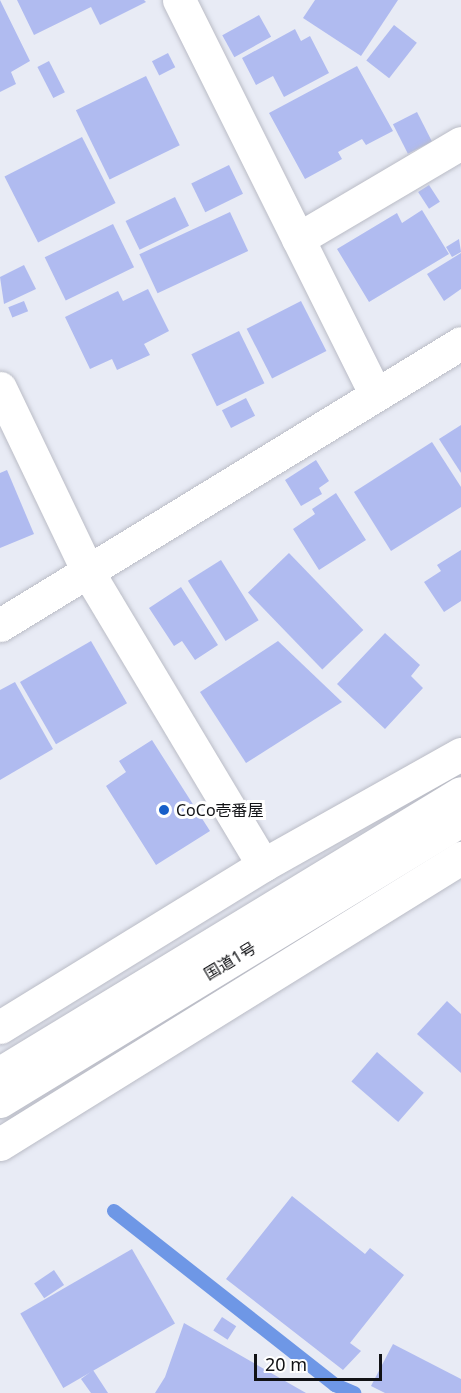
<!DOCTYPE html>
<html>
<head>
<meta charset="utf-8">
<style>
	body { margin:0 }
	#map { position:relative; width:461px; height:1393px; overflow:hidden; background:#e8ebf5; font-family:"Noto Sans","Noto Sans JP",sans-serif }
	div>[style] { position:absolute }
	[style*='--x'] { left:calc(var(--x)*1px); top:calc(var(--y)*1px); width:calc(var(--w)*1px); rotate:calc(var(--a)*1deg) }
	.stream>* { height:14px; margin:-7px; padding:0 7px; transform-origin:7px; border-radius:7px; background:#6e97e6 }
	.building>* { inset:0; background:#b0bbf0; transform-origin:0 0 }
	.roads { filter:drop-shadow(0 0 2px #babcc6) drop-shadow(0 0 2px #babcc6) }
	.minor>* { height:33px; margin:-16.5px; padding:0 16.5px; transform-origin:16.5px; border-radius:16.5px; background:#fff }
	.trunk>* { height:33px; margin:-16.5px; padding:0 16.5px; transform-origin:16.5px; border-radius:16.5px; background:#fff }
	.dots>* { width:16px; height:16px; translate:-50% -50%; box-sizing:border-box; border:3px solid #fff; border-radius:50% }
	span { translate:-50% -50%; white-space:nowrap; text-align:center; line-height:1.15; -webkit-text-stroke:6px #fff; paint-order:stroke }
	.poi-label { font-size:16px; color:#111215 }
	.left { translate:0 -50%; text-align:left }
	.street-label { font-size:16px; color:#111215 }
	.scale { position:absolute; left:254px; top:1354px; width:128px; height:27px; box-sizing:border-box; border:3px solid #111215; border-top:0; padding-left:8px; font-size:18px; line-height:21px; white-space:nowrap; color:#111215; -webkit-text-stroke:4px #fff; paint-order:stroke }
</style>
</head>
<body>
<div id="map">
	<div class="stream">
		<div style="--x:114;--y:1211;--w:281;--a:38.2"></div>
		<div style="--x:335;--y:1385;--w:21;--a:23"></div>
	</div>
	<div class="building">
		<div style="clip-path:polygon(0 0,30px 61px,11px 72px,16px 84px,0 92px)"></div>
		<div style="clip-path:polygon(17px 0,144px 0,146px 2px,100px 25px,91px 7px,34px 35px)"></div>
		<div style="clip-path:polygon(315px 0,398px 0,361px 56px,303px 18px)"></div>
		<div style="left:259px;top:15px;width:25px;height:42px;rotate:61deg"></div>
		<div style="left:394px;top:25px;width:29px;height:45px;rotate:38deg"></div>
		<div style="clip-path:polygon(295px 29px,301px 41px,310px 36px,329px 73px,284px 97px,273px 76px,256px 85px,242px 58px)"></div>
		<div style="left:168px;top:53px;width:16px;height:18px;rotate:63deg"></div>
		<div style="left:49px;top:61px;width:35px;height:13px;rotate:63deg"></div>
		<div style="clip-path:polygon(357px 66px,393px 131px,366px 145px,362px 139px,338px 152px,342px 159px,305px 179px,269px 113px)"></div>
		<div style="left:146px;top:76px;width:77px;height:78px;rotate:64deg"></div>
		<div style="left:417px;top:112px;width:33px;height:27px;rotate:63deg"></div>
		<div style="left:82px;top:137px;width:74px;height:87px;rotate:63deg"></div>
		<div style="left:229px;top:165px;width:32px;height:42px;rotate:64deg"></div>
		<div style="left:429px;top:185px;width:20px;height:13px;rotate:57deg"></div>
		<div style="left:175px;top:197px;width:32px;height:55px;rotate:64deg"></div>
		<div style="clip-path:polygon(422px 210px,449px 254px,369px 302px,337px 249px,397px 213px,402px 223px)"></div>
		<div style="left:230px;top:212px;width:43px;height:100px;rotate:65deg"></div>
		<div style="left:113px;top:224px;width:48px;height:76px;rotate:64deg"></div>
		<div style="clip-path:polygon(459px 239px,461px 252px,452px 257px,446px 247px)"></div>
		<div style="clip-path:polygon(461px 253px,461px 289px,444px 301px,427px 274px)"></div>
		<div style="clip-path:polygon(24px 265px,36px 289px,4px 304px,0 277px)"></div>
		<div style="clip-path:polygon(148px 289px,169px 331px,144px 344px,150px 355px,117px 370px,112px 359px,90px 369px,65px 317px,118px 291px,123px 301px)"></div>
		<div style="left:24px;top:301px;width:11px;height:17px;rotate:68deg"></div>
		<div style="left:301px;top:301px;width:56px;height:61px;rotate:63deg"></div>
		<div style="left:239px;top:331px;width:58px;height:53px;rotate:64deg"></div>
		<div style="left:246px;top:398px;width:20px;height:27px;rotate:63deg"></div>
		<div style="clip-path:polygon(461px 425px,461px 473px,439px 439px)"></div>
		<div style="clip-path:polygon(432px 442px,461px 487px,461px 507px,391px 551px,354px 492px)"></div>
		<div style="clip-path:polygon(316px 460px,329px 481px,319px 488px,322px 494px,301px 506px,285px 480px)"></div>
		<div style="clip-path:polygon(7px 470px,34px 534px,0 548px,0 473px)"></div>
		<div style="clip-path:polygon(336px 493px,366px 540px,319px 570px,293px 529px,315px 514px,312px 509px)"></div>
		<div style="clip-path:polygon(461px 550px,461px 601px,444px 612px,424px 582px,441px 571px,437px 565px)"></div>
		<div style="left:289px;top:553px;width:107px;height:57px;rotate:46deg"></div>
		<div style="left:221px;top:560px;width:71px;height:39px;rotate:58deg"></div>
		<div style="clip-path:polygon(181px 587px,218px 645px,195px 660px,182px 641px,174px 646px,149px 608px)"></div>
		<div style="clip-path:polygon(385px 633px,420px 665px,411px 676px,423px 688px,385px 729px,337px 684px)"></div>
		<div style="left:91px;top:641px;width:72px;height:82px;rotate:60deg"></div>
		<div style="clip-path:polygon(278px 641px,342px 702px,246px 763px,200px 692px)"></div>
		<div style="clip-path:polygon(15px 682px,53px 749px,0 780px,0 690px)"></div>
		<div style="clip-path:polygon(152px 740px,210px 831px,156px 865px,106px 786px,126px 772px,119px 761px)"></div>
		<div style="clip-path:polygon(447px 1001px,461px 1014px,461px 1073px,417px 1034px)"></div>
		<div style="left:377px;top:1052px;width:62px;height:39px;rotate:41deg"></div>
		<div style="clip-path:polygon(292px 1196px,365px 1254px,370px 1248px,404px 1275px,350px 1343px,361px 1351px,343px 1370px,226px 1279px)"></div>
		<div style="left:132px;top:1249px;width:86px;height:129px;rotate:60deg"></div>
		<div style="left:54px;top:1270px;width:18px;height:24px;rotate:56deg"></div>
		<div style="left:222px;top:1317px;width:17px;height:16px;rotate:33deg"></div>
		<div style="clip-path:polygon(184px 1323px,306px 1393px,155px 1393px,165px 1377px)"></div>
		<div style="clip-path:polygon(393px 1344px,461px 1379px,461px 1393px,385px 1393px,371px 1386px)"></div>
		<div style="clip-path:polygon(93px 1370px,108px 1393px,91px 1393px,81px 1379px)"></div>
	</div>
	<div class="roads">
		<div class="minor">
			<div style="--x:179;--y:0;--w:441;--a:63.5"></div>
			<div style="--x:298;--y:239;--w:189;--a:-30.5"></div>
			<div style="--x:0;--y:388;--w:206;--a:64.4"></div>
			<div style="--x:89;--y:574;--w:339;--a:59.1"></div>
			<div style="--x:0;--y:625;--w:540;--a:-31.45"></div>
		</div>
		<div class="trunk">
			<div style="--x:0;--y:1027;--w:309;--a:-31.6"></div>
			<div style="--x:263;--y:865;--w:227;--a:-29.3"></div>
			<div style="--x:0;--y:1073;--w:539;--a:-31.27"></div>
			<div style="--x:0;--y:1101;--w:540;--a:-31.36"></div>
			<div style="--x:0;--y:1144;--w:543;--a:-31.82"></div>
		</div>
	</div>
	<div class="dots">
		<div style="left:164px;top:810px;background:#175ec9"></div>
	</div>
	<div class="poi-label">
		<span class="left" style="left:176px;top:810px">CoCo壱番屋</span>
	</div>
	<div class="street-label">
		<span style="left:230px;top:961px;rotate:-31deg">国道1号</span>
	</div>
	<div class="scale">20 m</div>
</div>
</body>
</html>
